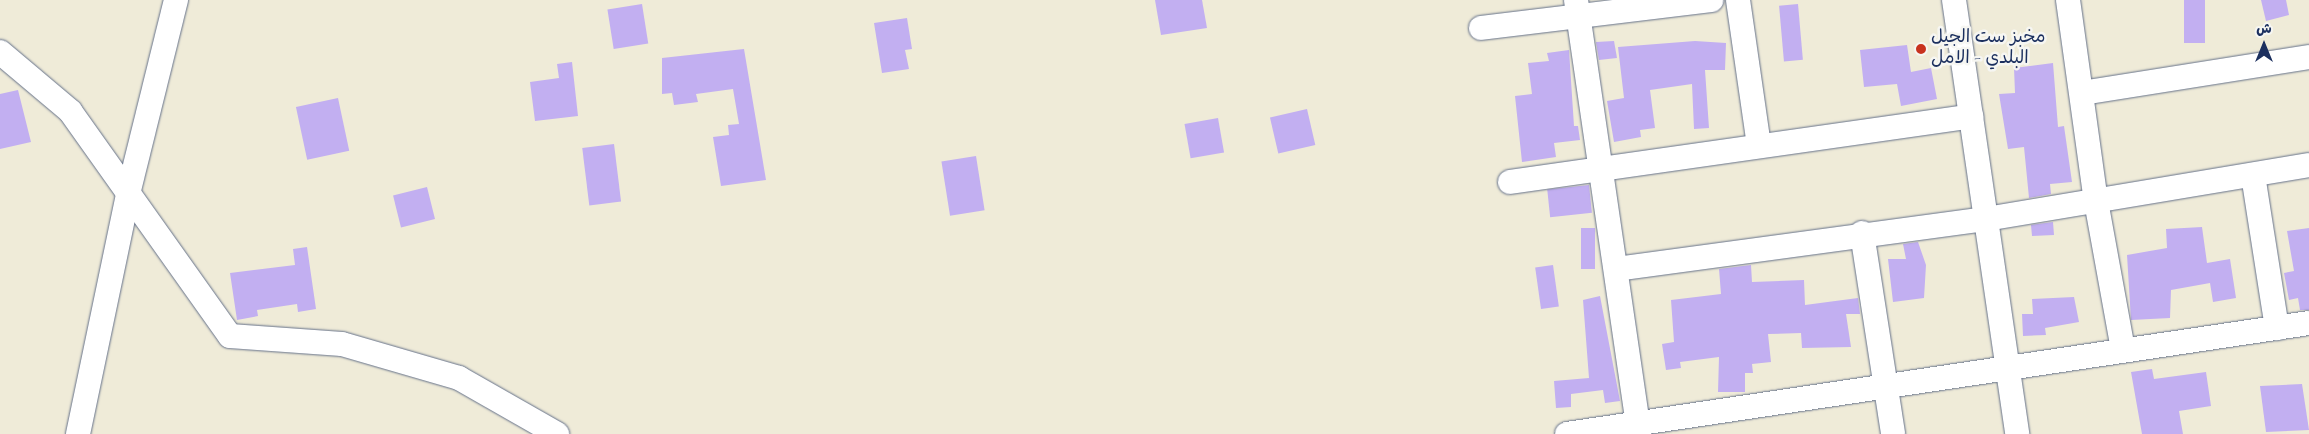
<!DOCTYPE html>
<html>
<head>
<meta charset="utf-8">
<style>
	body { margin:0 }
	#map { position:relative; width:2309px; height:434px; overflow:hidden; background:#efebd8; font-family:"Indie Flower","Playpen Sans Arabic",sans-serif }
	div>[style] { position:absolute }
	[style*='--x'] { left:calc(var(--x)*1px); top:calc(var(--y)*1px); width:calc(var(--w)*1px); rotate:calc(var(--a)*1deg) }
	.building>* { inset:0; background:#c2aff1; transform-origin:0 0 }
	.roads { filter:drop-shadow(0 0 1px #657189) drop-shadow(0 0 1px #657189) }
	.minor>* { height:24px; margin:-12px; padding:0 12px; transform-origin:12px; border-radius:12px; background:#fff }
	.dots>* { width:14px; height:14px; translate:-50% -50%; box-sizing:border-box; border:2px solid #f6f6f2; border-radius:50% }
	span { translate:-50% -50%; white-space:nowrap; text-align:center; line-height:1.15; -webkit-text-stroke:5px #f6f6f2; paint-order:stroke }
	.poi-label { font-size:18px; color:#1b2f5e }
	.left { translate:0 -50%; text-align:left }
	.north { position:absolute; left:2239px; top:20px; width:50px; height:50px; -webkit-text-stroke:4px #f6f6f2; paint-order:stroke; rotate:0deg; font-size:14px; font-weight:700; line-height:20px; text-align:center; color:#1b2f5e }
	.north::after { content:''; display:block; margin:auto; width:18px; height:22px; background:#1b2f5e; clip-path:polygon(50% 0,100% 100%,50% 72%,0 100%) }
</style>
</head>
<body>
<div id="map">
	<div class="building">
		<div style="clip-path:polygon(1155px 0,1202px 0,1207px 28px,1161px 35px)"></div>
		<div style="left:2184px;top:0;width:21px;height:43px"></div>
		<div style="clip-path:polygon(2261px 0,2286px 0,2289px 15px,2266px 21px)"></div>
		<div style="left:642px;top:4px;width:40px;height:35px;rotate:81deg"></div>
		<div style="left:1798px;top:4px;width:56px;height:19px;rotate:85deg"></div>
		<div style="clip-path:polygon(907px 18px,912px 49px,905px 50px,909px 69px,882px 73px,874px 23px)"></div>
		<div style="clip-path:polygon(1614px 41px,1617px 58px,1599px 60px,1596px 42px)"></div>
		<div style="clip-path:polygon(1695px 41px,1726px 43px,1725px 70px,1705px 70px,1709px 128px,1694px 129px,1692px 84px,1650px 90px,1655px 128px,1640px 130px,1641px 137px,1614px 142px,1607px 101px,1624px 98px,1618px 47px)"></div>
		<div style="clip-path:polygon(1907px 45px,1911px 72px,1931px 68px,1937px 99px,1901px 106px,1897px 84px,1864px 87px,1860px 50px)"></div>
		<div style="clip-path:polygon(744px 49px,766px 180px,721px 186px,713px 137px,729px 135px,728px 125px,739px 124px,733px 89px,696px 94px,698px 102px,674px 105px,672px 93px,662px 94px,662px 58px)"></div>
		<div style="clip-path:polygon(1569px 50px,1574px 126px,1578px 126px,1580px 140px,1554px 143px,1556px 157px,1522px 162px,1515px 96px,1532px 94px,1528px 63px,1549px 61px,1547px 53px)"></div>
		<div style="clip-path:polygon(572px 62px,578px 116px,535px 121px,530px 82px,559px 78px,557px 64px)"></div>
		<div style="clip-path:polygon(2053px 63px,2058px 127px,2064px 126px,2072px 182px,2050px 184px,2051px 194px,2029px 198px,2024px 147px,2008px 149px,1999px 94px,2015px 93px,2014px 68px)"></div>
		<div style="clip-path:polygon(18px 90px,31px 142px,0 149px,0 94px)"></div>
		<div style="left:338px;top:98px;width:54px;height:43px;rotate:78deg"></div>
		<div style="left:1307px;top:109px;width:37px;height:38px;rotate:77deg"></div>
		<div style="left:1218px;top:118px;width:35px;height:34px;rotate:80deg"></div>
		<div style="left:614px;top:144px;width:58px;height:32px;rotate:83deg"></div>
		<div style="left:976px;top:156px;width:55px;height:35px;rotate:81deg"></div>
		<div style="left:1589px;top:185px;width:28px;height:42px;rotate:84deg"></div>
		<div style="left:427px;top:187px;width:33px;height:35px;rotate:76deg"></div>
		<div style="clip-path:polygon(2053px 222px,2054px 235px,2032px 236px,2031px 225px)"></div>
		<div style="clip-path:polygon(2202px 227px,2207px 263px,2230px 259px,2236px 298px,2213px 302px,2210px 283px,2171px 290px,2170px 318px,2131px 320px,2127px 255px,2167px 248px,2166px 229px)"></div>
		<div style="left:1581px;top:228px;width:14px;height:41px"></div>
		<div style="clip-path:polygon(2309px 228px,2309px 310px,2300px 310px,2298px 298px,2289px 300px,2284px 273px,2294px 271px,2287px 231px)"></div>
		<div style="clip-path:polygon(1918px 242px,1926px 265px,1924px 298px,1893px 302px,1888px 259px,1906px 259px,1903px 244px)"></div>
		<div style="clip-path:polygon(307px 247px,316px 309px,298px 312px,297px 304px,257px 310px,258px 316px,237px 320px,230px 273px,295px 265px,293px 249px)"></div>
		<div style="left:1553px;top:265px;width:42px;height:18px;rotate:82deg"></div>
		<div style="clip-path:polygon(1751px 265px,1752px 282px,1804px 280px,1805px 305px,1858px 298px,1860px 314px,1846px 314px,1851px 347px,1802px 348px,1801px 333px,1768px 334px,1771px 362px,1752px 364px,1753px 373px,1745px 373px,1745px 392px,1718px 392px,1719px 357px,1680px 362px,1681px 368px,1666px 370px,1662px 344px,1674px 342px,1671px 300px,1721px 294px,1719px 269px)"></div>
		<div style="clip-path:polygon(1600px 296px,1620px 401px,1605px 403px,1603px 390px,1571px 394px,1571px 407px,1556px 408px,1554px 381px,1589px 378px,1583px 300px)"></div>
		<div style="clip-path:polygon(2074px 297px,2079px 322px,2045px 328px,2046px 335px,2023px 336px,2022px 314px,2033px 314px,2032px 299px)"></div>
		<div style="clip-path:polygon(2152px 369px,2154px 379px,2206px 372px,2211px 406px,2179px 411px,2183px 434px,2142px 434px,2131px 372px)"></div>
		<div style="clip-path:polygon(2302px 384px,2309px 430px,2266px 432px,2260px 386px)"></div>
	</div>
	<div class="roads">
		<div class="minor">
			<div style="--x:1576;--y:0;--w:439;--a:81.7"></div>
			<div style="--x:1738;--y:0;--w:147;--a:81.8"></div>
			<div style="--x:1954;--y:0;--w:439;--a:81.7"></div>
			<div style="--x:2068;--y:0;--w:203;--a:82.1"></div>
			<div style="--x:2096;--y:201;--w:151;--a:79.7"></div>
			<div style="--x:1481;--y:28;--w:232;--a:-6.9"></div>
			<div style="--x:0;--y:52;--w:92;--a:40.1"></div>
			<div style="--x:70;--y:111;--w:276;--a:54.6"></div>
			<div style="--x:230;--y:336;--w:112;--a:4.1"></div>
			<div style="--x:342;--y:344;--w:122;--a:16.2"></div>
			<div style="--x:459;--y:378;--w:113;--a:29.7"></div>
			<div style="--x:2082;--y:93;--w:230;--a:-9"></div>
			<div style="--x:2253;--y:175;--w:155;--a:81.1"></div>
			<div style="--x:1510;--y:182;--w:466;--a:-8.1"></div>
			<div style="--x:1862;--y:233;--w:203;--a:81.2"></div>
			<div style="--x:1616;--y:269;--w:373;--a:-7.7"></div>
			<div style="--x:1986;--y:219;--w:327;--a:-9.5"></div>
			<div style="--x:78;--y:434;--w:249;--a:-78.2"></div>
			<div style="--x:129;--y:190;--w:196;--a:-76.1"></div>
			<div style="--x:1567;--y:434;--w:750;--a:-8.51"></div>
		</div>
	</div>
	<div class="dots">
		<div style="left:1921px;top:49px;background:#c8321e"></div>
	</div>
	<div class="poi-label">
		<span class="left" style="left:1931px;top:49px">مخبز ست الجيل<br>البلدي - الامل</span>
	</div>
	<div class="north">ش</div>
</div>
</body>
</html>
